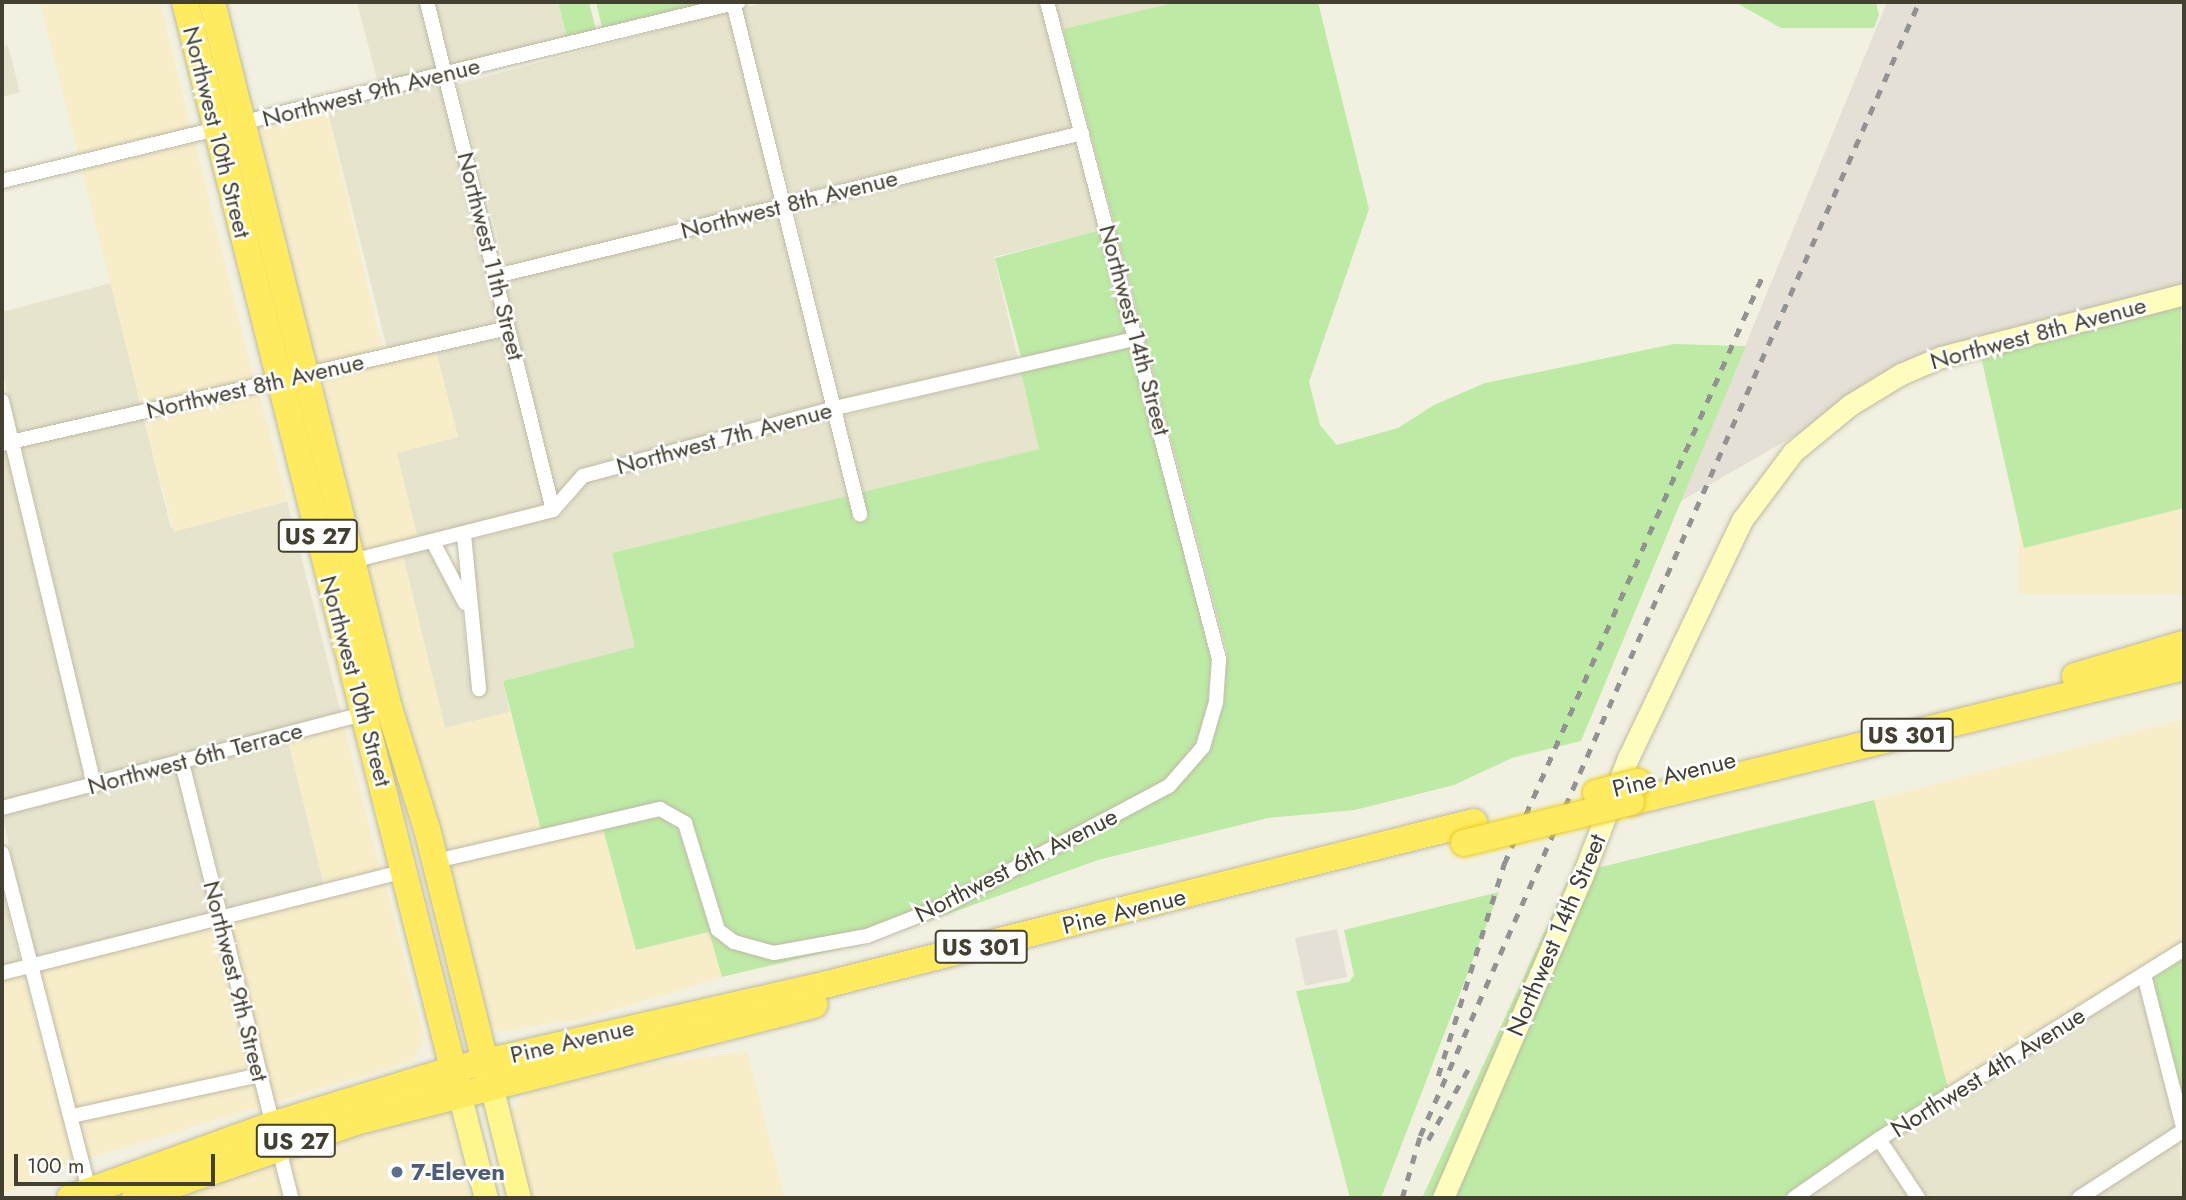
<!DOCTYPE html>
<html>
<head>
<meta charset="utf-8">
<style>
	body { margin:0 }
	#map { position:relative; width:2186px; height:1200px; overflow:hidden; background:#f2f1e1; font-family:Jost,sans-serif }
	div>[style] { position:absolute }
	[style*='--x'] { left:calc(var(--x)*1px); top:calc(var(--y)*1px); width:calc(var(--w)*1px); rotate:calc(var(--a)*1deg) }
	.residential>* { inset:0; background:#e7e4ce; transform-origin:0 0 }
	.commercial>* { inset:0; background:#f7edc9; transform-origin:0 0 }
	.industrial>* { inset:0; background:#e4e0d6; transform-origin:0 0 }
	.green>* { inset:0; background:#bdeba5; transform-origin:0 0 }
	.roads { filter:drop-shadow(0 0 2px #bebaa3) drop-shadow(0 0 2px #bebaa3) }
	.street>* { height:14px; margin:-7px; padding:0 7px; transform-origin:7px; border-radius:7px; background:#fff }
	.secondary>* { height:21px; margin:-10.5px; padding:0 10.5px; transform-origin:10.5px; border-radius:10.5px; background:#fffdbe }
	.primary>* { height:23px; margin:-11.5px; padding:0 11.5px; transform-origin:11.5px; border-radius:11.5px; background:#fff78d }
	.highway>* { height:26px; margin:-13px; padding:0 13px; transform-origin:13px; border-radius:13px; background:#ffeb5f }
	.rail>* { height:4.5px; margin-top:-2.25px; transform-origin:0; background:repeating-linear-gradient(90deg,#929292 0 9px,transparent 0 18px) }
	.bridges { filter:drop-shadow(0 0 2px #eacb23) drop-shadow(0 0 2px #eacb23) }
	.highway-bridge>* { height:26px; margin:-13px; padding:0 13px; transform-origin:13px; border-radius:13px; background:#ffeb5f }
	.dots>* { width:19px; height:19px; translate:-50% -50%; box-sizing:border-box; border:4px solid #fff; border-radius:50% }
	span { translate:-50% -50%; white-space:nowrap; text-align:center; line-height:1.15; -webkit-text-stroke:5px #fff; paint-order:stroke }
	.shield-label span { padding:2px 5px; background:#fff; border:2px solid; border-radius:5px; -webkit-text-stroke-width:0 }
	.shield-label { font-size:23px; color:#444031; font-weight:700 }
	.street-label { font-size:24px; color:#444031 }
	.service-label { font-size:24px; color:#4e5e75; font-weight:700 }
	.left { translate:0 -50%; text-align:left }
	.frame { position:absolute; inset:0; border:4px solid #444031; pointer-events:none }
	.scale { position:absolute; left:14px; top:1154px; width:201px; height:32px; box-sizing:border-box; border:4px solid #444031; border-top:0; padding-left:9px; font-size:21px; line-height:24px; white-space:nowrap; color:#444031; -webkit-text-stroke:5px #fff; paint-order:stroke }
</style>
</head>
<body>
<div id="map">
	<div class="residential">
		<div style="clip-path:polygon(357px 2px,419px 2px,436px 69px,378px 83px)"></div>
		<div style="clip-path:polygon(435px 2px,558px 2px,567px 37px,451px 65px)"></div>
		<div style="clip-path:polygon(769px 2px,1039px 2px,1073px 128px,791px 195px,742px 8px)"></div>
		<div style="clip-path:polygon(1055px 2px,1177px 2px,1063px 29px)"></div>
		<div style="left:727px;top:12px;width:193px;height:280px;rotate:75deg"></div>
		<div style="clip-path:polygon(8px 45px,20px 92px,2px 97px,2px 46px)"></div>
		<div style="left:439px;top:82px;width:248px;height:115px;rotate:76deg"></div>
		<div style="clip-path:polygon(1076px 141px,1100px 230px,994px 257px,1018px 359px,841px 400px,794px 209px)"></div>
		<div style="clip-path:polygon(779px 212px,826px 404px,581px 470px,557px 495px,505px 280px)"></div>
		<div style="clip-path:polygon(111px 283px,141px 406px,18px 433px,2px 371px,2px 312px)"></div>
		<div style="clip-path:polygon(502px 336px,544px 506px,418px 539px,396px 453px,458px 437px,436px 351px)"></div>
		<div style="left:1021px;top:372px;width:79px;height:182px;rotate:76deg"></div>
		<div style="clip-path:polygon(829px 417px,847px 496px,612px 553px,636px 647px,503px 681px,510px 712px,445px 728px,403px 556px,429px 550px,462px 614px,472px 696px,486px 695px,472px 540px,562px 515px,587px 482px)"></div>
		<div style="clip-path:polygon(144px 419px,171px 528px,287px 501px,341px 713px,100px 776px,22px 447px)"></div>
		<div style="clip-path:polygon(6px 450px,85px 780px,2px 801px,2px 452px)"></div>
		<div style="left:288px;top:741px;width:147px;height:101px;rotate:75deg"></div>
		<div style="left:176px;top:771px;width:146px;height:180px;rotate:76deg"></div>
		<div style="clip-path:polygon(2px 887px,20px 962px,2px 966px)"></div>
		<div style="clip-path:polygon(2139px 987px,2175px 1128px,2067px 1198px,1927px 1198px,1889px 1141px)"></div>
		<div style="clip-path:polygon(2179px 1142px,2184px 1198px,2092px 1198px)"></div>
		<div style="clip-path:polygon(1877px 1149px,1909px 1198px,1807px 1198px,1845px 1174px)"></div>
	</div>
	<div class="commercial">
		<div style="clip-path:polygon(40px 2px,160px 2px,191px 129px,79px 156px)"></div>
		<div style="left:327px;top:110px;width:246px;height:68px;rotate:77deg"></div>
		<div style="left:195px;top:143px;width:244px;height:116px;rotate:76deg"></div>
		<div style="clip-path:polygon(436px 351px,458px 437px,397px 453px,418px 539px,365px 551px,324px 378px)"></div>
		<div style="left:259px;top:393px;width:112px;height:118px;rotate:75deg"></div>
		<div style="left:2184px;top:508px;width:86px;height:165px;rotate:90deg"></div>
		<div style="clip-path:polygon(403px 556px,445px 728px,510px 712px,541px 830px,443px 852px,368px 564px)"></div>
		<div style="clip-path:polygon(2184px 719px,2184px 941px,1948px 1088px,1874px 800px)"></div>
		<div style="left:344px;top:726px;width:149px;height:58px;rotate:76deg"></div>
		<div style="clip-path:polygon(603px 829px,636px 950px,709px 932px,722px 977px,587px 1018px,499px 1032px,489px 1024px,447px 865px)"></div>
		<div style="clip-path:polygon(385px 883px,424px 1037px,413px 1061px,275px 1102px,230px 922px)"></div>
		<div style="left:215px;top:926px;width:148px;height:183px;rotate:76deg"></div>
		<div style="clip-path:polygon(23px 975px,74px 1162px,2px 1194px,2px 980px)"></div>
		<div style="clip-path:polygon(747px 1052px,785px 1198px,528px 1198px,510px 1113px,526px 1093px,624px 1067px)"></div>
		<div style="clip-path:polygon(254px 1083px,260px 1107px,89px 1158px,81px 1121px)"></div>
		<div style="clip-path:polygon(449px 1110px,470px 1198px,299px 1198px,288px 1154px)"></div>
		<div style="clip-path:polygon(273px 1158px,283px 1198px,164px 1198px)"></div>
	</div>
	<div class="industrial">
		<div style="clip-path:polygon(1887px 2px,2184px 2px,2184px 286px,1996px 333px,1803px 431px,1681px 501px)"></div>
		<div style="left:1337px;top:929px;width:49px;height:43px;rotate:78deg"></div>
	</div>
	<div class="green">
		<div style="clip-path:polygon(558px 2px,589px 2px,596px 30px,567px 37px)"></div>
		<div style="clip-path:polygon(596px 2px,733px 2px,604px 35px)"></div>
		<div style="clip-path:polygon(1177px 2px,1318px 2px,1369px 209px,1309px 382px,1320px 425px,1337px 445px,1398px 428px,1434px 405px,1485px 383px,1674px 344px,1746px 346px,1581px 741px,1512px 758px,1454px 785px,1355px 810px,1268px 818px,1098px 860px,895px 933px,948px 912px,1173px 792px,1209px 750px,1224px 704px,1227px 652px,1063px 29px)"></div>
		<div style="clip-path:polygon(1735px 2px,1876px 2px,1879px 15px,1874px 28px,1781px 28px)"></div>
		<div style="left:1100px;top:230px;width:107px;height:109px;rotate:75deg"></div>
		<div style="clip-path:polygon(2181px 301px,2184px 508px,2024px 548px,1980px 352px)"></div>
		<div style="clip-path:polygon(1132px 346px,1211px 660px,1208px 702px,1196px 744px,1164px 781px,941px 900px,865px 929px,775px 946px,739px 936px,725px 926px,692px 820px,665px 803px,541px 830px,503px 681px,635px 647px,612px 553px,847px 496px,854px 522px,868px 519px,863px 492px,1039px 449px,1021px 372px)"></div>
		<div style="clip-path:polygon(1874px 800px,1948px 1088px,1782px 1198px,1451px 1198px,1593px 869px)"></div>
		<div style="clip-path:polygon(658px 816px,678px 828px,711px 932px,732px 949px,771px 959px,865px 943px,722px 977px,709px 932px,636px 950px,603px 829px)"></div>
		<div style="clip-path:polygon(1576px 873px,1435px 1198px,1422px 1198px,1571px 874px)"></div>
		<div style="clip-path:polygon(1499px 892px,1381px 1198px,1350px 1198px,1296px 991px,1349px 982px,1354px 975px,1344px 930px)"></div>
		<div style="clip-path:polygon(2184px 958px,2184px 1100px,2153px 978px)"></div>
	</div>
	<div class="roads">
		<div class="street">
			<div style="--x:427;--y:2;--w:523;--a:76.07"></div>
			<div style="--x:733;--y:2;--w:528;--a:76.07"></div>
			<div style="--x:2;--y:181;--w:758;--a:-13.65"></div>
			<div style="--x:496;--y:276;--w:603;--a:-13.71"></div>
			<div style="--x:2;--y:401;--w:395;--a:76.5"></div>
			<div style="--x:2;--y:444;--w:519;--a:-12.91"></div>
			<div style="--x:464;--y:535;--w:155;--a:84.4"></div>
			<div style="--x:433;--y:542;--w:69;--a:62.3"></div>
			<div style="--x:348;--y:562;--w:211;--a:-14.2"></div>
			<div style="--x:553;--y:510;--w:45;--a:-48.6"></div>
			<div style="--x:583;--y:476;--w:261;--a:-15.1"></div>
			<div style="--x:835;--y:408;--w:311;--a:-13"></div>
			<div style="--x:182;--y:763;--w:448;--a:75.9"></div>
			<div style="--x:2;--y:808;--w:380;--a:-14.6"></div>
			<div style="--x:2;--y:853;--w:348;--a:75.5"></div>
			<div style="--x:436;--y:861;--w:230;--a:-13.1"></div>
			<div style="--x:660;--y:809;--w:29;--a:29"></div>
			<div style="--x:685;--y:823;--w:112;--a:72.9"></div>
			<div style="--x:718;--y:930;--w:20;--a:37"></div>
			<div style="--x:734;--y:942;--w:41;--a:15.4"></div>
			<div style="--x:774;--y:953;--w:95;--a:-10.4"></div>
			<div style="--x:867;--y:936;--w:83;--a:-21.3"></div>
			<div style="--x:944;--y:906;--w:255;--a:-28.1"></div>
			<div style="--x:1169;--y:786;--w:52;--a:-48.9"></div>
			<div style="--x:1203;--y:747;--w:47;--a:-73.9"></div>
			<div style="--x:1216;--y:702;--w:43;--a:-86"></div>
			<div style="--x:1219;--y:659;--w:679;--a:-104.67"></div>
			<div style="--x:2;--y:973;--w:416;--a:-14.2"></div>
			<div style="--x:2144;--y:975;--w:161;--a:75.6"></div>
			<div style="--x:72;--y:1116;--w:192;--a:-12.3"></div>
			<div style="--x:1879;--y:1139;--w:71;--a:56.5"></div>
			<div style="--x:1794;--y:1198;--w:103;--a:-34.8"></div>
			<div style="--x:1879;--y:1139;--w:359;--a:-31.9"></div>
			<div style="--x:2079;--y:1198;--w:125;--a:-32.9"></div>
		</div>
		<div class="secondary">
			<div style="--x:1443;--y:1198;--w:350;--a:-66.6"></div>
			<div style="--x:1582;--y:877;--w:128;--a:-68.9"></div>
			<div style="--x:1628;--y:758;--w:264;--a:-64.4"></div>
			<div style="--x:1742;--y:520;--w:85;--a:-53.1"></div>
			<div style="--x:1793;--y:452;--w:74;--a:-39.5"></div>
			<div style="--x:1850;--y:405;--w:60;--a:-31.3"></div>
			<div style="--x:1901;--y:374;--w:43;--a:-23"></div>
			<div style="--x:1941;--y:357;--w:251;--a:-14.5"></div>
		</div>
		<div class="primary">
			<div style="--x:491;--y:1085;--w:116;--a:76.1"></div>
			<div style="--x:459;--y:1093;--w:108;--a:75.6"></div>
		</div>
		<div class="highway">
			<div style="--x:185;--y:2;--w:1116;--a:75.89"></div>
			<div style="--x:212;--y:2;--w:728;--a:75.93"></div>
			<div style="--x:389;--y:708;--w:127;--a:72.6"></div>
			<div style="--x:427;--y:829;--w:256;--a:76"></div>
			<div style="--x:2075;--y:676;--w:114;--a:-16.4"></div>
			<div style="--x:1631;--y:802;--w:569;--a:-13.72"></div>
			<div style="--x:70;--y:1198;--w:215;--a:-19.9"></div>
			<div style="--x:272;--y:1125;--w:190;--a:-17.1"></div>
			<div style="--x:454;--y:1069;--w:384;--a:-12.8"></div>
			<div style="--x:828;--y:984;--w:666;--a:-14.08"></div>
			<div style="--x:135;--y:1198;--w:237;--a:-19"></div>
			<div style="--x:359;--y:1121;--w:470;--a:-14.3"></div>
		</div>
	</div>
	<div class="rail">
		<div style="--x:1438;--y:1076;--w:222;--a:-72.7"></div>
		<div style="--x:1504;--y:864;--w:639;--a:-66.28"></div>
		<div style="--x:1428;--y:1140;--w:87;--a:-60.5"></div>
		<div style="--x:1402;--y:1198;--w:65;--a:-73.8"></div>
		<div style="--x:1420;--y:1136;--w:1239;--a:-66.25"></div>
	</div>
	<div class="bridges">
		<div class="highway-bridge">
			<div style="--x:1596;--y:793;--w:43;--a:-14.7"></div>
			<div style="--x:1464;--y:843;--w:172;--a:-13.8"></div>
		</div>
	</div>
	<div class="dots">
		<div style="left:397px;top:1172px;background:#5c6f8a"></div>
	</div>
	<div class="shield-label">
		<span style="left:318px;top:536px">US 27</span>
		<span style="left:1907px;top:735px">US 301</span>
		<span style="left:981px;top:947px">US 301</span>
		<span style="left:296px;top:1141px">US 27</span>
	</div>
	<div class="street-label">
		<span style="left:371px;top:92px;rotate:-14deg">Northwest 9th Avenue</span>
		<span style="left:217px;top:132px;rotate:76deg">Northwest 10th Street</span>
		<span style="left:789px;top:204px;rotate:-14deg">Northwest 8th Avenue</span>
		<span style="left:491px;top:256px;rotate:76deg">Northwest 11th Street</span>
		<span style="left:1135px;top:330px;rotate:75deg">Northwest 14th Street</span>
		<span style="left:2038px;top:333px;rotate:-15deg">Northwest 8th Avenue</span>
		<span style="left:255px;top:386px;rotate:-13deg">Northwest 8th Avenue</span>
		<span style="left:724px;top:438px;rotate:-15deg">Northwest 7th Avenue</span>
		<span style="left:356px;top:681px;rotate:75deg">Northwest 10th Street</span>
		<span style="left:195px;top:758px;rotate:-15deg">Northwest 6th Terrace</span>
		<span style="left:1674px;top:774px;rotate:-14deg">Pine Avenue</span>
		<span style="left:1016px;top:865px;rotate:-27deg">Northwest 6th Avenue</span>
		<span style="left:1124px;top:911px;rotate:-14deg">Pine Avenue</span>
		<span style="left:1556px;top:935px;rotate:-67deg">Northwest 14th Street</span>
		<span style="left:236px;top:981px;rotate:76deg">Northwest 9th Street</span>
		<span style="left:572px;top:1041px;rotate:-13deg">Pine Avenue</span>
		<span style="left:1988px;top:1072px;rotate:-32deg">Northwest 4th Avenue</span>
	</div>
	<div class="service-label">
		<span class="left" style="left:411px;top:1172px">7-Eleven</span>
	</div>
	<div class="frame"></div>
	<div class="scale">100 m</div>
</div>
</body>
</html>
